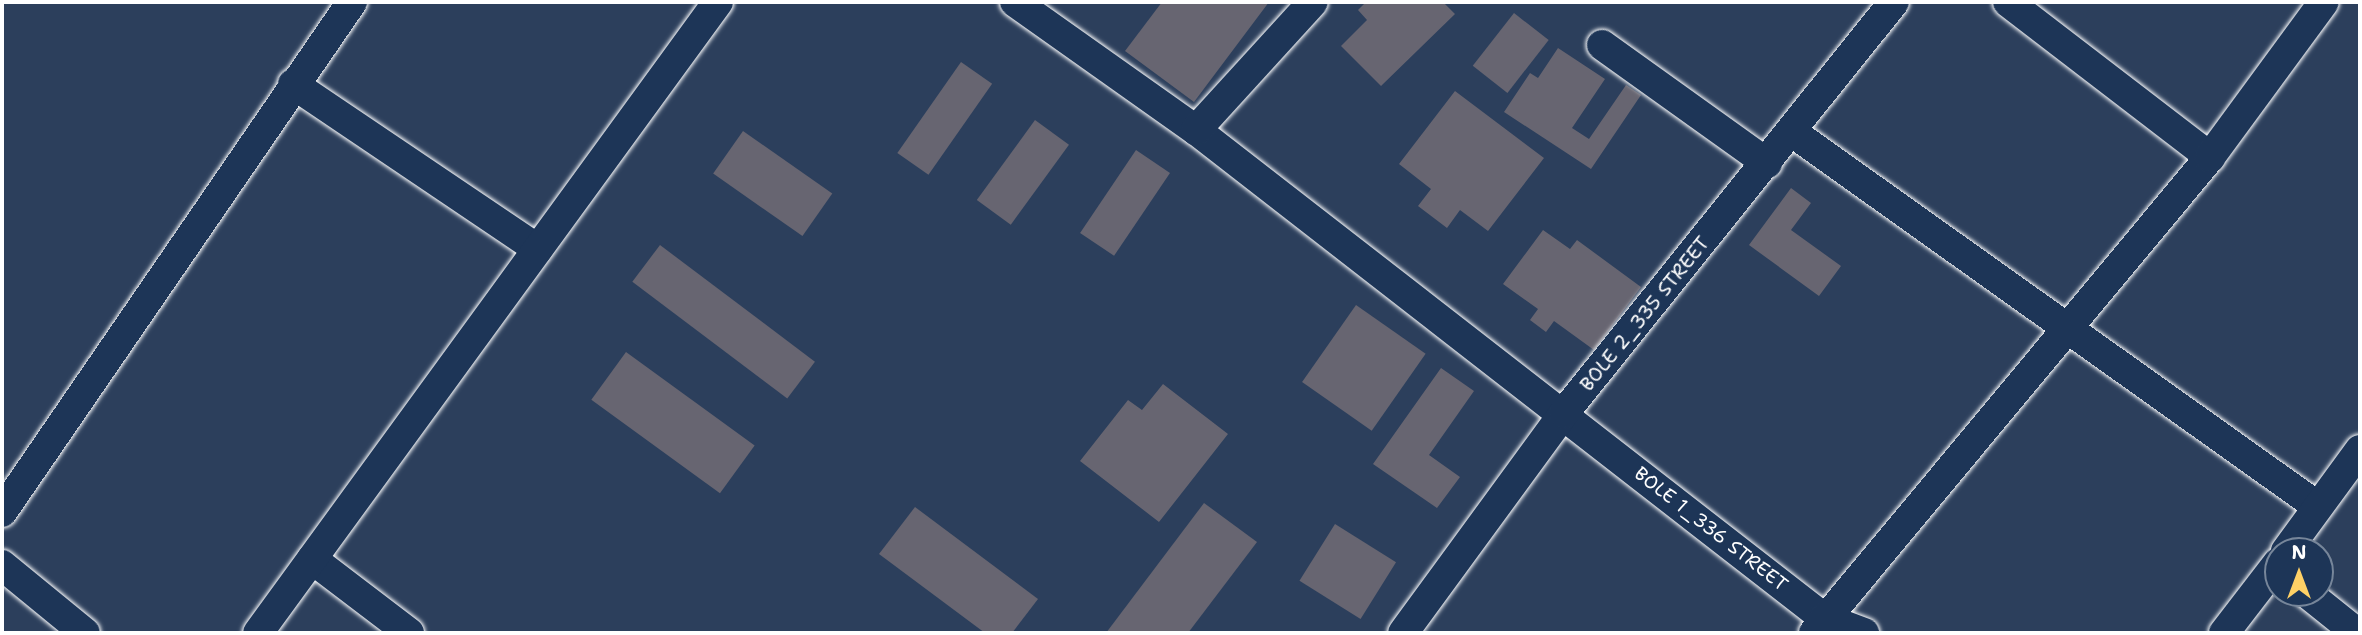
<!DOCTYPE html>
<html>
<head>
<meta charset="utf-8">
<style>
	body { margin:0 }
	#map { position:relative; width:2362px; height:635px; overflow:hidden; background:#2c3f5c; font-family:"Shantell Sans",sans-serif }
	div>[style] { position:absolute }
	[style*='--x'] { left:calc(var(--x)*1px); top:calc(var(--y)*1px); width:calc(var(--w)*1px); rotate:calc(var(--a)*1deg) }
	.building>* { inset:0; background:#676571; transform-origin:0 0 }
	.roads { filter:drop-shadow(0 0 2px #fff) drop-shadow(0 0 2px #fff) }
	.minor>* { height:30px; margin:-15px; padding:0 15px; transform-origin:15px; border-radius:15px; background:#1d3557 }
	span { translate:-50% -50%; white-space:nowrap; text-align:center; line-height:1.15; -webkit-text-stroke:5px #1d3557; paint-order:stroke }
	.street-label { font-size:19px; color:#fff }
	.frame { position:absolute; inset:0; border:4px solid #fff; pointer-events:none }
	.north { position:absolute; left:2264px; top:537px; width:70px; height:70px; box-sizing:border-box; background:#1d3557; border:2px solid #77869a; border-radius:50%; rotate:0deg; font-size:19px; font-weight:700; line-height:28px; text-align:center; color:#fff }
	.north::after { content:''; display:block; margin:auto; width:24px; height:32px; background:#ffd166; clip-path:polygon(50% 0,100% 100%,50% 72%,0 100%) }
</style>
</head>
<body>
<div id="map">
	<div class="building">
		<div style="clip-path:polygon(1162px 2px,1269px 2px,1194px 102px,1125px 51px)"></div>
		<div style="clip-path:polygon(1366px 2px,1443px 2px,1455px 14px,1381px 86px,1341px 46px,1367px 20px,1358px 10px)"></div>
		<div style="left:1514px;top:13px;width:44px;height:67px;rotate:38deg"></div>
		<div style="clip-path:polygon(1558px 48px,1605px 79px,1572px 128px,1589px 139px,1626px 85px,1641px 95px,1591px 169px,1504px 112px,1530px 73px,1538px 78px)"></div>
		<div style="left:961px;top:62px;width:38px;height:111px;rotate:35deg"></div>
		<div style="clip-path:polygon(1455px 91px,1544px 158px,1488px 231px,1460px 210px,1447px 228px,1418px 206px,1431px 189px,1399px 164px)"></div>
		<div style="left:1035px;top:120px;width:42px;height:99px;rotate:36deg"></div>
		<div style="left:743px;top:131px;width:109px;height:52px;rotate:35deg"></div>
		<div style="left:1136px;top:150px;width:41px;height:100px;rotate:34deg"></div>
		<div style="clip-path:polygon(1791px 188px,1811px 203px,1791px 230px,1841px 266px,1819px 296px,1749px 245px)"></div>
		<div style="clip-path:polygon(1543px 230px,1570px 249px,1577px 240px,1641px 287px,1594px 350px,1554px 321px,1546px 332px,1530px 320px,1538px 309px,1503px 284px)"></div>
		<div style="left:660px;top:245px;width:194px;height:46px;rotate:37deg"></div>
		<div style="left:1356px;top:305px;width:85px;height:94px;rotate:35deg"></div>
		<div style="left:626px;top:352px;width:159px;height:59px;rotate:36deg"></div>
		<div style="clip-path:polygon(1441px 368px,1474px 391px,1429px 455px,1460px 477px,1437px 508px,1373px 464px)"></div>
		<div style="clip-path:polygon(1163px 384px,1228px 434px,1159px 522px,1080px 461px,1128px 400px,1142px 410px)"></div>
		<div style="clip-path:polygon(1204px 503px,1257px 542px,1188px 633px,1106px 633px)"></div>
		<div style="clip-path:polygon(915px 507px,1038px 599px,1012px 633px,985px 633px,879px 554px)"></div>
		<div style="left:1335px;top:524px;width:72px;height:67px;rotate:32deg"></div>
	</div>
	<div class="roads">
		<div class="minor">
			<div style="--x:1015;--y:2;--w:222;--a:35.3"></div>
			<div style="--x:1196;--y:130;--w:795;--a:37.85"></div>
			<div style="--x:1824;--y:618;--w:43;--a:20.6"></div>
			<div style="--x:2008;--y:2;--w:255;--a:37.5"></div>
			<div style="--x:1602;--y:45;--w:203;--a:35.6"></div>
			<div style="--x:293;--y:84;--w:295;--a:34"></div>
			<div style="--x:1196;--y:130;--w:173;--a:-47.6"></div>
			<div style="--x:1792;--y:132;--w:645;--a:35.47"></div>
			<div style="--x:2;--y:512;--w:619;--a:-55.54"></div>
			<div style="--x:2286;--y:551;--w:125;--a:-53.8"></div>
			<div style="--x:312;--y:559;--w:122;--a:37.3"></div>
			<div style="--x:2;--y:565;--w:107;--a:39.3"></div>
			<div style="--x:2307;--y:593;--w:64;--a:38.7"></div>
			<div style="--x:258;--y:633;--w:781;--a:-53.91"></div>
			<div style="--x:1403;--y:633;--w:273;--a:-53.8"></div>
			<div style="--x:1564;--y:413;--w:527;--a:-51.24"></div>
			<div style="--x:1814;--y:633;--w:619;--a:-50.24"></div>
			<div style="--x:2210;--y:157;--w:192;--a:-53.7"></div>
			<div style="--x:2224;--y:633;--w:88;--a:-52.4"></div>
		</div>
	</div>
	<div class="street-label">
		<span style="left:1645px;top:314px;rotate:-51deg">BOLE 2_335 STREET</span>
		<span style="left:1711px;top:529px;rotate:38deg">BOLE 1_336 STREET</span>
	</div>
	<div class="frame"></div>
	<div class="north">N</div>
</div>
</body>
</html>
